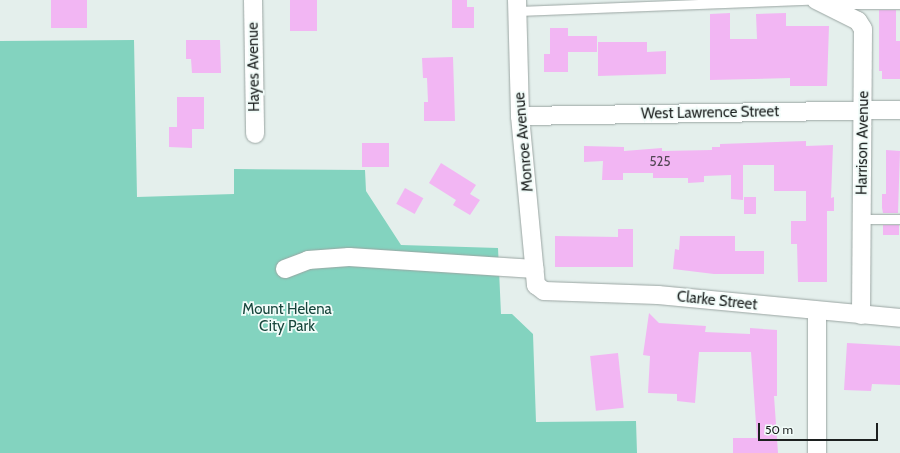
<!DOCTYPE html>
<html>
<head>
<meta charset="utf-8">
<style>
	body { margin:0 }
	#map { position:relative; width:900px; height:453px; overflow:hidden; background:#e4efec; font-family:Cabin,sans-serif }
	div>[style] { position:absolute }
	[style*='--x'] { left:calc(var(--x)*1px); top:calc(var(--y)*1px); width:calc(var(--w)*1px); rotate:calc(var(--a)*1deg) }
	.green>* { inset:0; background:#83d3bf }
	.building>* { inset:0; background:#f2b6f3; transform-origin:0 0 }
	.roads { filter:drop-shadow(0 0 1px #9aa5a2) drop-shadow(0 0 1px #9aa5a2) }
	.service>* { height:9px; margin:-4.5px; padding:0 4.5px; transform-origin:4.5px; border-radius:4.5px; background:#fff }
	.minor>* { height:18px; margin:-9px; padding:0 9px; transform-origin:9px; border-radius:9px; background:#fff }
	span { translate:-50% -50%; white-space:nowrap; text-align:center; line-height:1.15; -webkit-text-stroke:3.5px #f1fcf9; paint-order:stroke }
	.number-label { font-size:13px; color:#524654 }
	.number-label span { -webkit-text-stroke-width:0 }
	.street-label { font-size:15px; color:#1c201f }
	.park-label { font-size:15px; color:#17463c }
	.scale { position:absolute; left:758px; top:423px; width:120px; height:18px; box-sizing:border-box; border:2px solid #1c201f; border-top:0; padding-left:5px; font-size:12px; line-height:14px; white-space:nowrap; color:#1c201f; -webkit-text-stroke:3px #f1fcf9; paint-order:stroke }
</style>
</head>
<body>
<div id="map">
	<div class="green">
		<div style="clip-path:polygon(134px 40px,137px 197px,234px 194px,234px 169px,365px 170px,366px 191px,401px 245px,498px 248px,501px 314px,512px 314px,533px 334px,536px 422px,636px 421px,637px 453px,0 453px,0 41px)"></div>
	</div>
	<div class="building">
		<div style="left:51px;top:0;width:36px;height:28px"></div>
		<div style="left:290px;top:0;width:27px;height:31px"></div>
		<div style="clip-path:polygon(452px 0,467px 0,467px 7px,474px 7px,474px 28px,452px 28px)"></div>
		<div style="clip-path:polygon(879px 10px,896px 10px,896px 41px,900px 41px,900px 79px,882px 79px,882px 71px,879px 71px)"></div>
		<div style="clip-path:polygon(730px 13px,730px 39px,757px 39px,756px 14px,786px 13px,786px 26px,829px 26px,827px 86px,790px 86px,790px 78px,710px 80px,710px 14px)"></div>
		<div style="clip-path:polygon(550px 28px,568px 28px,568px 36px,597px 36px,597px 52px,568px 52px,568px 72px,544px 72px,544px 54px,550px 54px)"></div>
		<div style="clip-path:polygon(186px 40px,220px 40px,221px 73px,192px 73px,191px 59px,186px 59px)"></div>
		<div style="clip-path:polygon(598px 42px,647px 42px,647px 52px,666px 51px,666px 74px,598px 76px)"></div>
		<div style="clip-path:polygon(453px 57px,455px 121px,424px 121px,424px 102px,428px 102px,427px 78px,423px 78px,422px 58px)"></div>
		<div style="clip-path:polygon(177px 97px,204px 97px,204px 129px,192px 129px,192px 148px,169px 147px,169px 127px,177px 127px)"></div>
		<div style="clip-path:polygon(806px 141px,806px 146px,833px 145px,831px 198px,834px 197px,834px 211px,827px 211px,827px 282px,798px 282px,797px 244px,791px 244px,791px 221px,806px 221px,806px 191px,774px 191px,774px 165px,743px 165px,743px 200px,731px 199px,731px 175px,704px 176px,704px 182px,688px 183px,688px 178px,653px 178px,653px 173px,623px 173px,623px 180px,602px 180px,603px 161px,584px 162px,584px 146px,624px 147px,624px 151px,662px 148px,662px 151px,712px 150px,712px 147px,720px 147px,720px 144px)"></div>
		<div style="left:362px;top:143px;width:27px;height:24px"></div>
		<div style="clip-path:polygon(886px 150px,900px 151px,898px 213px,883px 213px,882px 208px,882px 194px,886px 194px)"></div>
		<div style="clip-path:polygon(441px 163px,476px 185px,470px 194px,480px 200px,470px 215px,453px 205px,456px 200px,429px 183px)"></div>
		<div style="left:405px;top:188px;width:21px;height:18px;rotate:29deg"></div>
		<div style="left:744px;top:197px;width:12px;height:17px"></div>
		<div style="left:883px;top:225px;width:16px;height:10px"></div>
		<div style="clip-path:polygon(618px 229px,633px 229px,633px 267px,555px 267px,555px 236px,618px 237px)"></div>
		<div style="clip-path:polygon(680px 236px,735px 236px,735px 251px,764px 251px,764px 274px,714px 274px,673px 269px,675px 249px,679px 250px)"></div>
		<div style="clip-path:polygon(649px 313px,659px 323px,706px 326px,705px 332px,750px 334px,750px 328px,777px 330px,777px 396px,774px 396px,778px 453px,733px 453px,733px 438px,757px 438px,751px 352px,699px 352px,695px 403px,677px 401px,677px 394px,648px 393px,650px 356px,643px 355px)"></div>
		<div style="clip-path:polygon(847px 343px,900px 346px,900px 385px,872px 384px,871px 391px,844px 390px)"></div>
		<div style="left:618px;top:353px;width:55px;height:28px;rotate:84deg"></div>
	</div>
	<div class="roads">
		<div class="service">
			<div style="--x:833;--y:4;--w:67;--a:0"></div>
			<div style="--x:518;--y:11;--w:290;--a:-2.2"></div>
			<div style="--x:862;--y:219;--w:38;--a:0"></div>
		</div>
		<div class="minor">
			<div style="--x:253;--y:0;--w:134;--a:89.1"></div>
			<div style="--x:517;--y:0;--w:116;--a:88.5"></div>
			<div style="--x:520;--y:116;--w:170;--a:84.6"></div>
			<div style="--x:536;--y:285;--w:10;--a:37"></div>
			<div style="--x:544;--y:291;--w:114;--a:2"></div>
			<div style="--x:658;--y:295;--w:243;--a:5.4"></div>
			<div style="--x:816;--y:0;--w:47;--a:26.6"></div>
			<div style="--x:858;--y:21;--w:9;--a:58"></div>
			<div style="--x:863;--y:29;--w:286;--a:90.4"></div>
			<div style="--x:520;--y:116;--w:380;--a:-0.9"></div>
			<div style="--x:285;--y:269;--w:25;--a:-21"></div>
			<div style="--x:308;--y:260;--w:41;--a:-4.2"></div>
			<div style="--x:349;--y:257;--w:186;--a:3.7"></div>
			<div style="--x:817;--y:311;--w:142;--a:90"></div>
		</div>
	</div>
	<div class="number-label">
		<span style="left:660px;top:161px">525</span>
	</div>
	<div class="street-label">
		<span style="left:254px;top:67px;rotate:-91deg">Hayes Avenue</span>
		<span style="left:710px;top:113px;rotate:-1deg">West Lawrence Street</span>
		<span style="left:524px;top:142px;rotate:-95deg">Monroe Avenue</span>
		<span style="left:863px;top:143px;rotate:-89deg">Harrison Avenue</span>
		<span style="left:717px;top:301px;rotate:6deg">Clarke Street</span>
	</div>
	<div class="park-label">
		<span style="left:287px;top:318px">Mount Helena<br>City Park</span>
	</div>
	<div class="scale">50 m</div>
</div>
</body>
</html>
